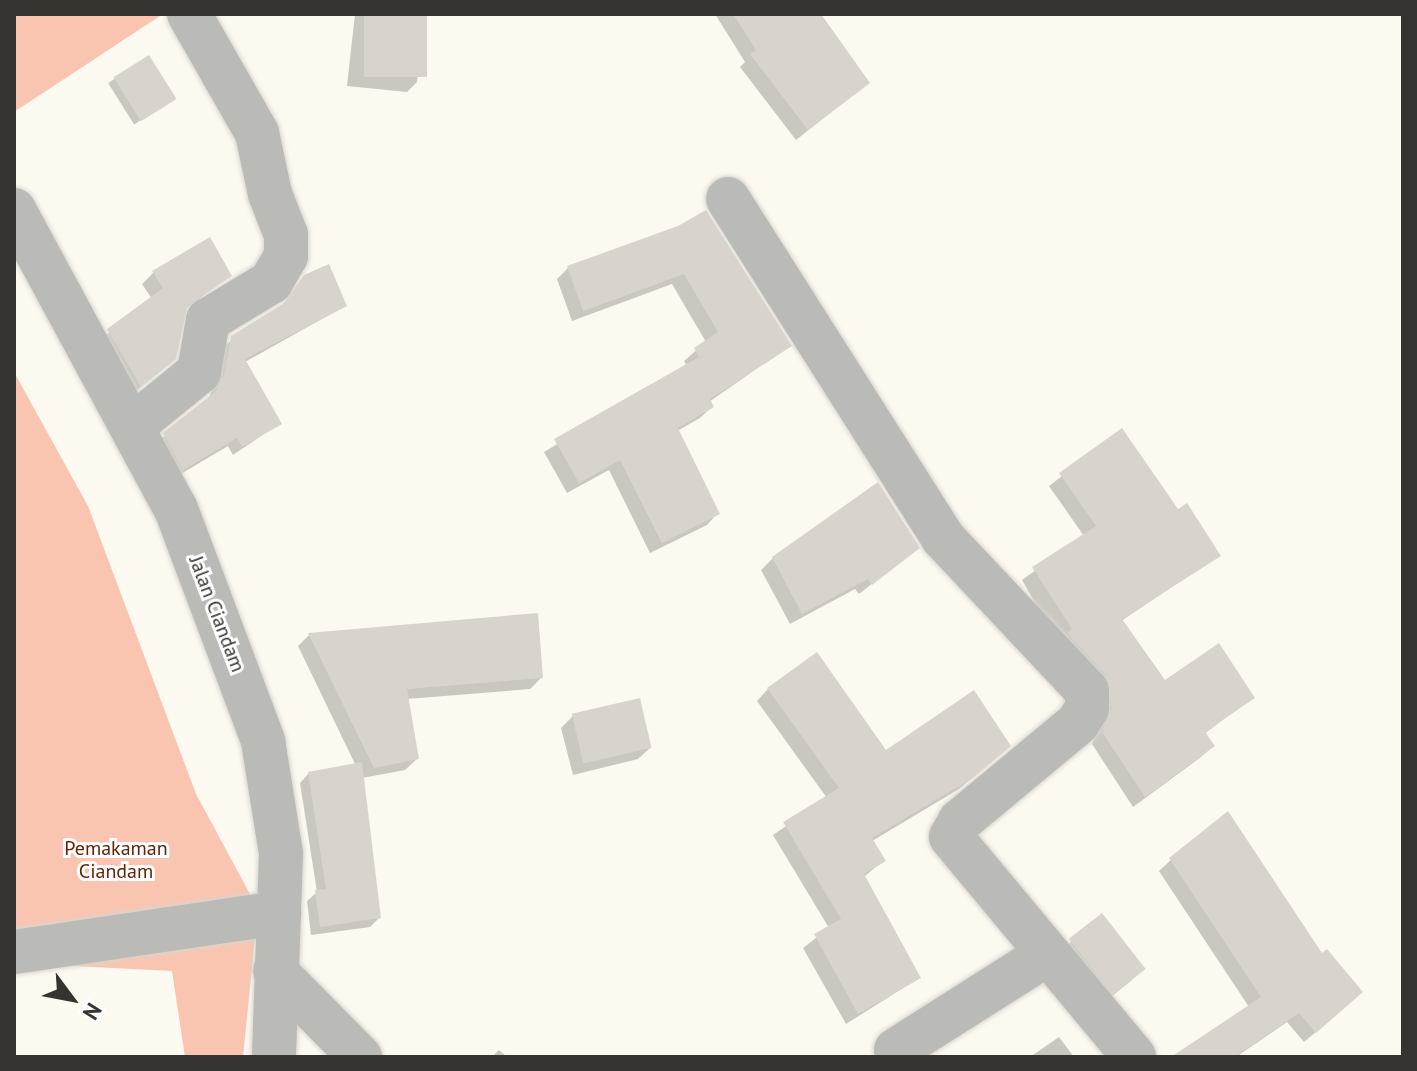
<!DOCTYPE html>
<html>
<head>
<meta charset="utf-8">
<style>
	body { margin:0 }
	#map { position:relative; width:1417px; height:1071px; overflow:hidden; background:#fcf9f1; font-family:"PT Sans",sans-serif }
	div>[style] { position:absolute }
	[style*='--x'] { left:calc(var(--x)*1px); top:calc(var(--y)*1px); width:calc(var(--w)*1px); rotate:calc(var(--a)*1deg) }
	.green>* { inset:0; background:#f9c5b1 }
	.shadow>* { inset:0; background:#0003; transform-origin:0 0 }
	.building>* { inset:0; background:#d9d3cd; transform-origin:0 0 }
	.roads { filter:drop-shadow(0 0 2px #d8d6ce) drop-shadow(0 0 2px #d8d6ce) }
	.minor>* { height:44px; margin:-22px; padding:0 22px; transform-origin:22px; border-radius:22px; background:#babab7 }
	span { translate:-50% -50%; white-space:nowrap; text-align:center; line-height:1.15; -webkit-text-stroke:6px #fff; paint-order:stroke }
	.street-label { font-size:20px; color:#353431 }
	.park-label { font-size:20px; color:#622304 }
	.frame { position:absolute; inset:0; border:16px solid #353431; pointer-events:none }
	.north { position:absolute; left:32px; top:959px; width:80px; height:80px; -webkit-text-stroke:6px #fff; paint-order:stroke; rotate:122deg; font-size:22px; font-weight:700; line-height:32px; text-align:center; color:#353431 }
	.north::after { content:''; display:block; margin:auto; width:28px; height:36px; background:#353431; clip-path:polygon(50% 0,100% 100%,50% 72%,0 100%) }
</style>
</head>
<body>
<div id="map">
	<div class="green">
		<div style="clip-path:polygon(14px 14px,163px 14px,14px 112px)"></div>
		<div style="clip-path:polygon(14px 372px,88px 506px,196px 794px,258px 909px,243px 1057px,185px 1057px,172px 971px,14px 963px)"></div>
	</div>
	<div class="shadow">
		<div style="clip-path:polygon(355px 14px,423px 14px,417px 82px,407px 92px,347px 86px)"></div>
		<div style="clip-path:polygon(715px 14px,818px 14px,868px 83px,796px 140px,740px 67px,745px 62px)"></div>
		<div style="left:148px;top:58px;width:49px;height:47px;rotate:58deg"></div>
		<div style="clip-path:polygon(679px 228px,789px 346px,709px 402px,712px 407px,700px 418px,677px 431px,718px 513px,707px 525px,650px 553px,609px 470px,567px 493px,544px 452px,687px 366px,684px 361px,706px 342px,672px 284px,572px 321px,557px 279px,568px 268px)"></div>
		<div style="clip-path:polygon(153px 273px,230px 276px,185px 309px,162px 370px,128px 397px,97px 342px,152px 299px,142px 284px)"></div>
		<div style="clip-path:polygon(305px 277px,345px 306px,245px 362px,279px 424px,233px 455px,228px 446px,174px 478px,155px 444px,209px 399px,222px 347px,280px 308px)"></div>
		<div style="clip-path:polygon(1121px 431px,1178px 511px,1218px 556px,1121px 621px,1165px 683px,1253px 697px,1204px 734px,1213px 746px,1201px 757px,1133px 807px,1092px 744px,1101px 721px,1022px 580px,1084px 536px,1049px 486px)"></div>
		<div style="clip-path:polygon(917px 548px,859px 594px,855px 589px,790px 624px,761px 570px,773px 558px)"></div>
		<div style="clip-path:polygon(309px 635px,541px 678px,530px 689px,407px 699px,417px 759px,405px 770px,362px 778px,379px 918px,370px 927px,311px 935px,307px 901px,317px 892px,300px 783px,309px 773px,356px 766px,298px 646px)"></div>
		<div style="clip-path:polygon(768px 689px,885px 753px,997px 757px,959px 789px,872px 841px,883px 861px,864px 877px,919px 978px,846px 1024px,803px 948px,829px 928px,773px 835px,827px 798px,757px 701px)"></div>
		<div style="clip-path:polygon(573px 716px,650px 748px,638px 759px,573px 775px,561px 728px)"></div>
		<div style="clip-path:polygon(1171px 860px,1350px 1003px,1304px 1042px,1287px 1022px,1236px 1057px,1178px 1057px,1249px 1007px,1159px 871px)"></div>
		<div style="clip-path:polygon(1101px 916px,1132px 980px,1102px 1004px,1059px 952px)"></div>
		<div style="clip-path:polygon(1059px 1037px,1074px 1057px,1030px 1057px)"></div>
		<div style="clip-path:polygon(499px 1050px,507px 1057px,492px 1057px)"></div>
	</div>
	<div class="building">
		<div style="left:364px;top:14px;width:63px;height:63px"></div>
		<div style="clip-path:polygon(733px 14px,821px 14px,870px 83px,808px 130px,750px 54px,756px 50px)"></div>
		<div style="left:149px;top:55px;width:52px;height:42px;rotate:58deg"></div>
		<div style="clip-path:polygon(706px 210px,792px 346px,710px 399px,714px 407px,678px 428px,720px 514px,662px 543px,620px 460px,579px 483px,554px 439px,699px 357px,694px 348px,718px 332px,684px 274px,583px 311px,567px 266px,678px 226px)"></div>
		<div style="clip-path:polygon(210px 237px,232px 276px,188px 305px,176px 359px,141px 387px,107px 329px,163px 288px,152px 271px)"></div>
		<div style="clip-path:polygon(329px 264px,347px 306px,245px 359px,282px 424px,242px 447px,237px 438px,183px 470px,163px 433px,216px 391px,224px 376px,231px 336px,284px 303px,304px 275px)"></div>
		<div style="clip-path:polygon(1122px 428px,1178px 509px,1187px 503px,1221px 556px,1122px 619px,1165px 680px,1219px 643px,1255px 698px,1205px 732px,1215px 746px,1145px 797px,1102px 732px,1112px 708px,1106px 675px,1067px 633px,1072px 629px,1032px 567px,1096px 526px,1059px 473px)"></div>
		<div style="clip-path:polygon(878px 482px,920px 548px,872px 585px,868px 579px,802px 614px,772px 557px)"></div>
		<div style="clip-path:polygon(538px 613px,543px 678px,407px 689px,419px 759px,374px 768px,308px 633px)"></div>
		<div style="clip-path:polygon(817px 652px,886px 750px,974px 690px,1011px 746px,973px 778px,872px 838px,886px 861px,864px 874px,921px 978px,858px 1014px,814px 934px,841px 919px,783px 822px,839px 788px,767px 688px)"></div>
		<div style="left:640px;top:698px;width:51px;height:70px;rotate:77deg"></div>
		<div style="clip-path:polygon(362px 762px,381px 918px,320px 927px,315px 890px,326px 889px,308px 772px)"></div>
		<div style="clip-path:polygon(1228px 811px,1322px 953px,1327px 949px,1363px 992px,1316px 1033px,1299px 1013px,1234px 1057px,1171px 1057px,1261px 997px,1169px 858px)"></div>
		<div style="left:1102px;top:913px;width:71px;height:42px;rotate:52deg"></div>
	</div>
	<div class="roads">
		<div class="minor">
			<div style="--x:728;--y:199;--w:401;--a:57.6"></div>
			<div style="--x:943;--y:538;--w:210;--a:46.7"></div>
			<div style="--x:1087;--y:691;--w:17;--a:90"></div>
			<div style="--x:1087;--y:708;--w:17;--a:121"></div>
			<div style="--x:1078;--y:723;--w:153;--a:140.3"></div>
			<div style="--x:960;--y:821;--w:18;--a:119"></div>
			<div style="--x:951;--y:837;--w:286;--a:50.2"></div>
			<div style="--x:14;--y:210;--w:340;--a:61.6"></div>
			<div style="--x:176;--y:509;--w:248;--a:69.4"></div>
			<div style="--x:263;--y:741;--w:114;--a:80.9"></div>
			<div style="--x:281;--y:854;--w:203;--a:92"></div>
			<div style="--x:134;--y:425;--w:84;--a:-39.2"></div>
			<div style="--x:199;--y:372;--w:53;--a:-80.2"></div>
			<div style="--x:208;--y:320;--w:74;--a:-31.1"></div>
			<div style="--x:271;--y:282;--w:30;--a:-60"></div>
			<div style="--x:286;--y:256;--w:21;--a:-90"></div>
			<div style="--x:286;--y:235;--w:44;--a:-111.3"></div>
			<div style="--x:270;--y:194;--w:62;--a:-102"></div>
			<div style="--x:257;--y:133;--w:137;--a:-119.7"></div>
			<div style="--x:14;--y:952;--w:268;--a:-8.4"></div>
			<div style="--x:275;--y:971;--w:121;--a:45.3"></div>
			<div style="--x:896;--y:1050;--w:179;--a:-32.4"></div>
		</div>
	</div>
	<div class="street-label">
		<span style="left:217px;top:614px;rotate:69deg">Jalan Ciandam</span>
	</div>
	<div class="park-label">
		<span style="left:116px;top:860px">Pemakaman<br>Ciandam</span>
	</div>
	<div class="frame"></div>
	<div class="north">N</div>
</div>
</body>
</html>
